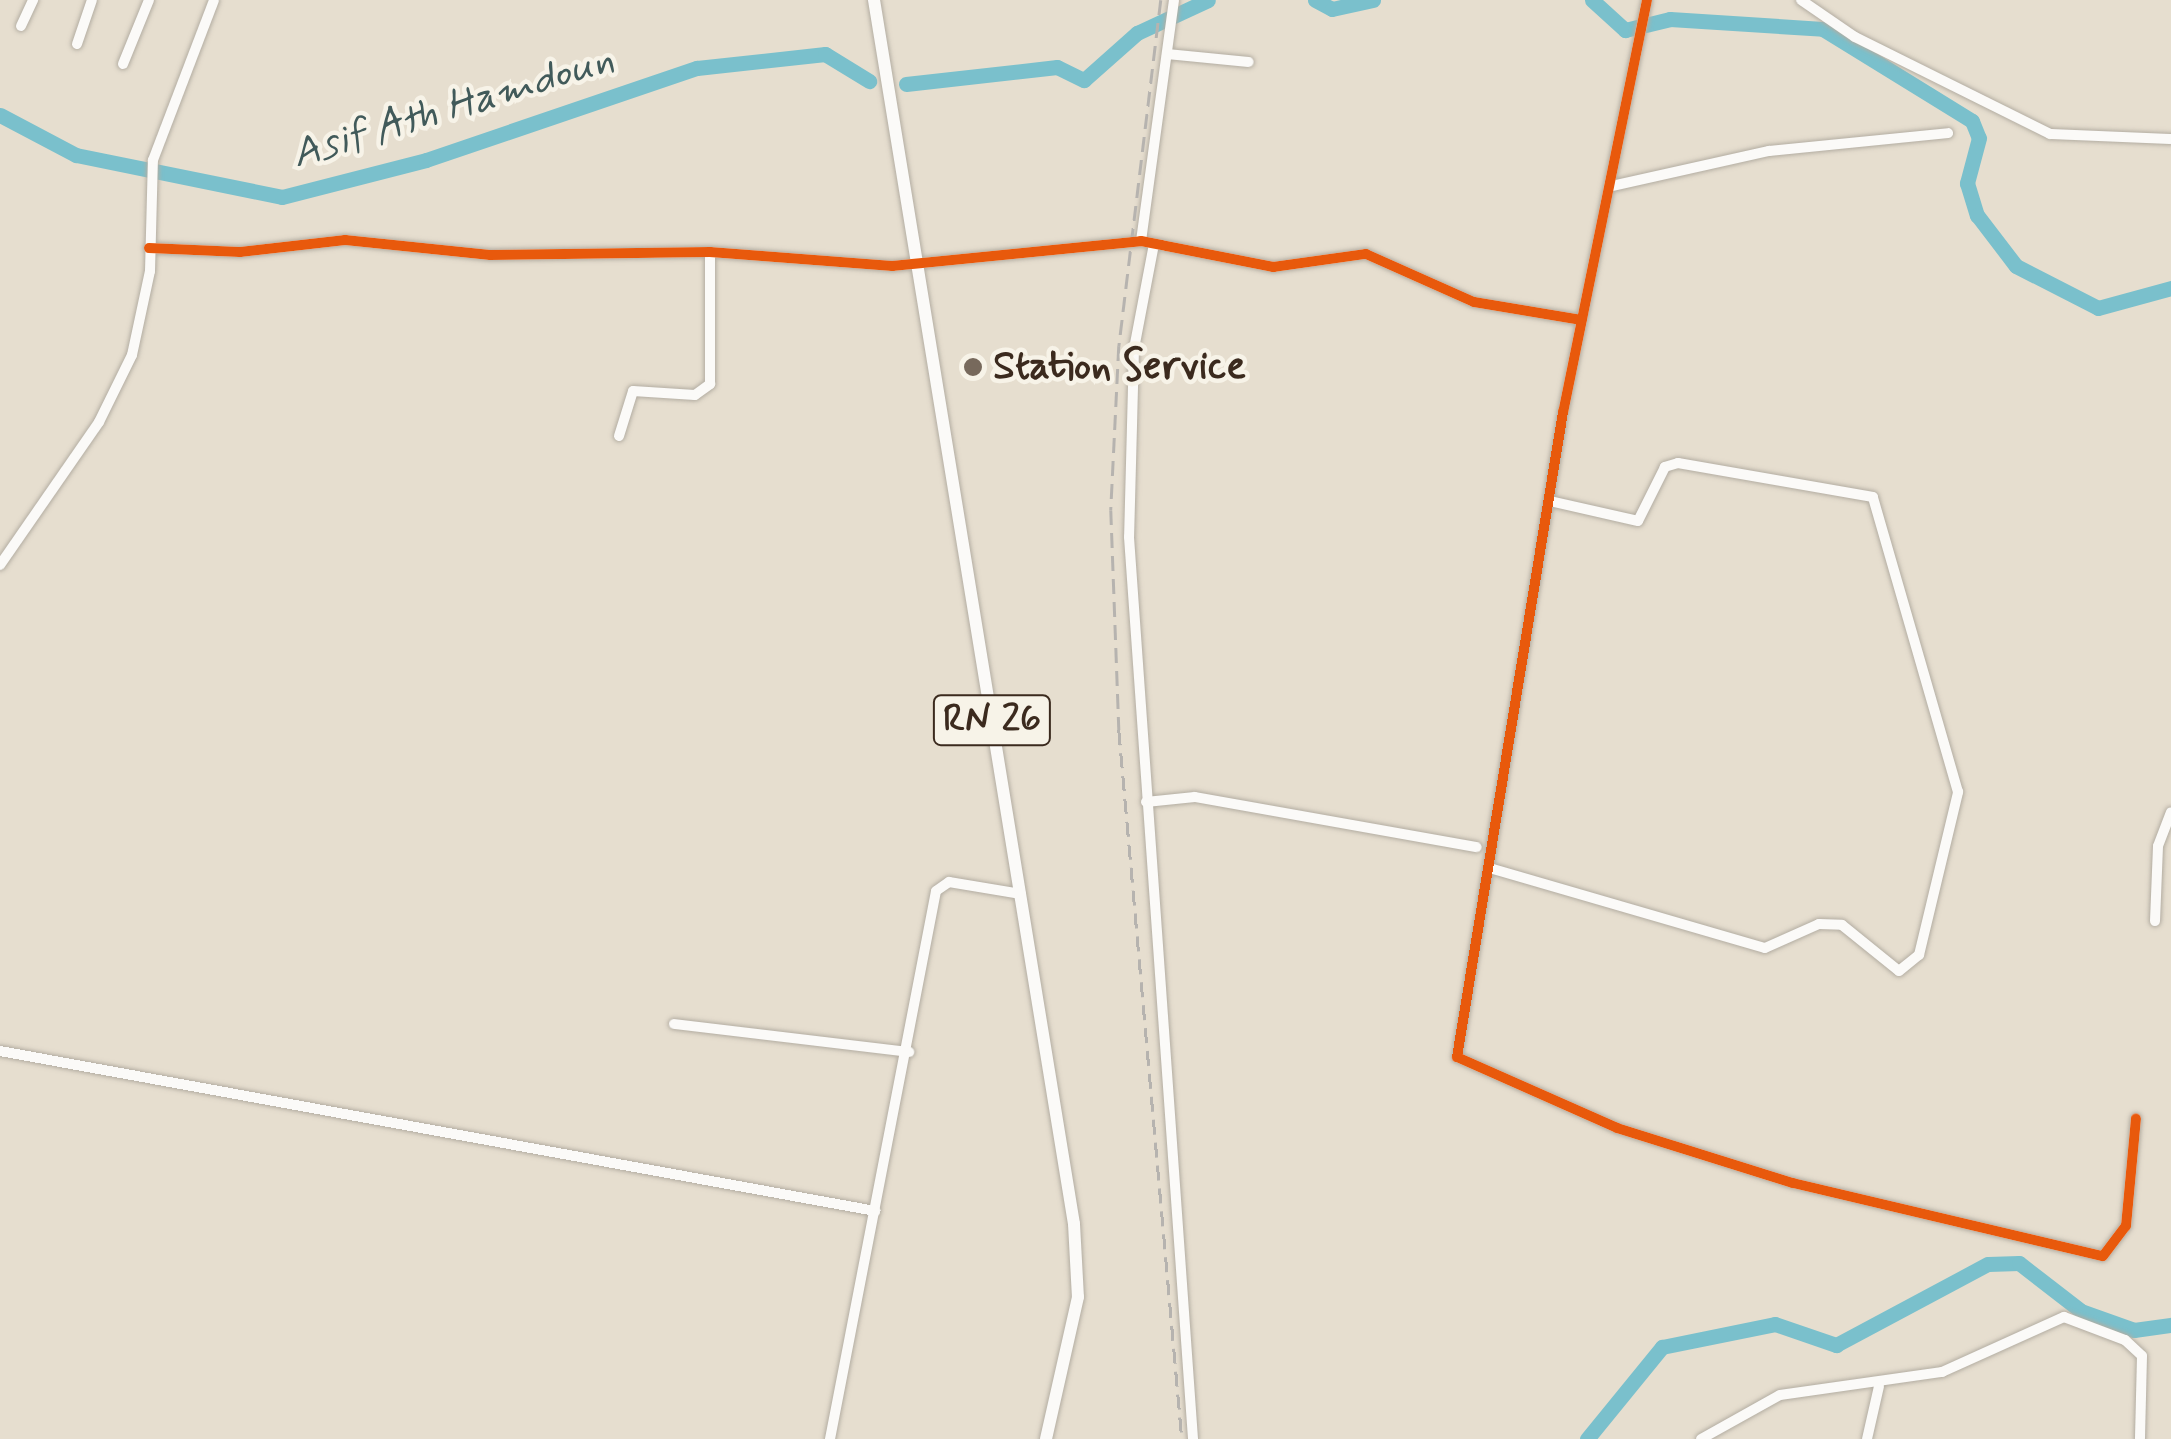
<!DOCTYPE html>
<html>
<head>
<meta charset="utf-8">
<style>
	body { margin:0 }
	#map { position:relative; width:2171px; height:1439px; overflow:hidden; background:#e6decf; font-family:Mynerve,sans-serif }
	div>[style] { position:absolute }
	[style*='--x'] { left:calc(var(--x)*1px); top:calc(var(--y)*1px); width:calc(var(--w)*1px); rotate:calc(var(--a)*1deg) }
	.river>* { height:15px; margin:-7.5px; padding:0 7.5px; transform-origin:7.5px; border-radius:7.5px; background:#7ac0cc }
	.roads { filter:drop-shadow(0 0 2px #b3ada2) drop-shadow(0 0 2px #b3ada2) }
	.minor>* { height:10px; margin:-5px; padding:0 5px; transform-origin:5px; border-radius:5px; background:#fbfaf8 }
	.major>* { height:12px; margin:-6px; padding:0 6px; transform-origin:6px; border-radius:6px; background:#fbfaf8 }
	.rail>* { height:2.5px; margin-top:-1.25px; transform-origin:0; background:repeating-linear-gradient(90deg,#b6b3af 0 15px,transparent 0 23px) }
	.cycleway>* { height:10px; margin:-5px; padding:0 5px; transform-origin:5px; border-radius:5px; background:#e8590c }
	.dots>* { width:28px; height:28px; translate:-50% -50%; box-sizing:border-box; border:5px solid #f7f3e8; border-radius:50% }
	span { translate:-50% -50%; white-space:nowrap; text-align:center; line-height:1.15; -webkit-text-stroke:9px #f7f3e8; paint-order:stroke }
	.shield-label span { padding:2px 8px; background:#f7f3e8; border:2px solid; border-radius:8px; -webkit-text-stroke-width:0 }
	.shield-label { font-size:38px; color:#3b2a1e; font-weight:700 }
	.poi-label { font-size:40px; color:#3b2a1e; font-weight:700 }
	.left { translate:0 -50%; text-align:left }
	.water-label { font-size:42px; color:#415a5a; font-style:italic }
</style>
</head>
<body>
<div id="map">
	<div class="river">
		<div style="--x:1315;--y:0;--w:19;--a:28"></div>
		<div style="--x:1332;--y:9;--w:42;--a:-12.4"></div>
		<div style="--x:1592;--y:0;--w:45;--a:42.3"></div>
		<div style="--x:1625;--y:30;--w:46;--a:-13.7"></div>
		<div style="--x:1670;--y:19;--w:153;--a:3.7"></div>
		<div style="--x:1823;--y:29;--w:175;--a:31.7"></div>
		<div style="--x:1972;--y:121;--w:18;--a:68"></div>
		<div style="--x:1979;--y:138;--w:47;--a:104.9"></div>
		<div style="--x:1967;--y:183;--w:34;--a:73"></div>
		<div style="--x:1977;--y:215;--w:64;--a:52.6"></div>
		<div style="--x:2016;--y:266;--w:92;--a:27.1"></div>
		<div style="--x:2098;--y:308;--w:76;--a:-15.3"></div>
		<div style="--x:906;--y:84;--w:152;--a:-6.4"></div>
		<div style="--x:1057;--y:67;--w:30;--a:26"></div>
		<div style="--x:1084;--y:80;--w:71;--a:-41.6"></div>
		<div style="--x:1137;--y:33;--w:78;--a:-24.9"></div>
		<div style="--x:0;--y:115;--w:86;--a:27.8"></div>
		<div style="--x:76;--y:155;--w:210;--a:11.5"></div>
		<div style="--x:282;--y:197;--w:149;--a:-14.4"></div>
		<div style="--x:426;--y:160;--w:286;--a:-18.8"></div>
		<div style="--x:697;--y:68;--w:129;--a:-6.2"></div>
		<div style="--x:825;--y:54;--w:52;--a:31.5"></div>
		<div style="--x:1587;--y:1439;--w:119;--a:-50.8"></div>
		<div style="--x:1662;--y:1347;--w:115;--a:-11.5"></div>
		<div style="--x:1775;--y:1324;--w:65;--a:19"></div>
		<div style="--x:1836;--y:1345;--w:172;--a:-28.1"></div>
		<div style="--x:1988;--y:1264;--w:31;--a:-2"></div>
		<div style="--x:2019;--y:1263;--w:78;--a:37.7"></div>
		<div style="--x:2081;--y:1311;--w:56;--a:19.7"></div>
		<div style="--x:2134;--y:1330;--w:37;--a:-8"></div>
	</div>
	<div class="roads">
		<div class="minor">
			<div style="--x:1647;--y:0;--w:420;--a:101.5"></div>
			<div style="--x:1563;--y:412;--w:654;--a:99.33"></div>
			<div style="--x:1457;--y:1057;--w:175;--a:23.9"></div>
			<div style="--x:1617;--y:1128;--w:184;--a:17.4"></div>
			<div style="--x:1793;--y:1183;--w:318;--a:13.3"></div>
			<div style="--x:2103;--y:1256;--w:38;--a:-53"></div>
			<div style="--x:2126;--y:1226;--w:108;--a:-84.7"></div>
			<div style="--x:1801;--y:0;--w:65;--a:34.4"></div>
			<div style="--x:1855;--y:37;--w:218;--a:26.4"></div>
			<div style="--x:2050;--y:134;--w:121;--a:2.4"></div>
			<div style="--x:21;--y:26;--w:29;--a:-65"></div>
			<div style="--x:77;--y:44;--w:46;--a:-71.2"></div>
			<div style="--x:1167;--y:54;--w:82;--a:5.6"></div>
			<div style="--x:123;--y:64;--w:69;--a:-67.9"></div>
			<div style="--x:1612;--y:186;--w:161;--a:-12.6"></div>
			<div style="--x:1769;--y:151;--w:180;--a:-5.7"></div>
			<div style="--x:1141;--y:241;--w:243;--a:-82.2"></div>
			<div style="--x:1154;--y:244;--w:107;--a:100.8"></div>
			<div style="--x:1134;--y:349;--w:188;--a:91.5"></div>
			<div style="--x:1129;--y:537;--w:904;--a:85.94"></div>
			<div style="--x:149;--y:248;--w:91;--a:2.5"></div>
			<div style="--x:240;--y:252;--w:106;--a:-6.5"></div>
			<div style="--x:345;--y:240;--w:146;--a:5.9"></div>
			<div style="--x:490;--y:255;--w:220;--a:-0.8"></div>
			<div style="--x:710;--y:252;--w:183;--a:4.4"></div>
			<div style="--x:892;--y:266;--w:250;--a:-5.7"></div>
			<div style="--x:1141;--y:241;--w:135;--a:11.1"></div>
			<div style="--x:1273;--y:267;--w:94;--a:-8"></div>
			<div style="--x:1366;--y:254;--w:118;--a:24"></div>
			<div style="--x:1474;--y:302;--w:109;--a:9.5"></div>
			<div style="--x:619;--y:436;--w:47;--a:-72.7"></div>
			<div style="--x:633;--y:391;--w:62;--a:3.7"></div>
			<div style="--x:695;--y:395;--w:19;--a:-36"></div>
			<div style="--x:710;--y:384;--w:132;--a:-90"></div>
			<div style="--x:0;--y:565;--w:174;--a:-55.3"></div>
			<div style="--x:99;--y:422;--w:75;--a:-63.8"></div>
			<div style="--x:132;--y:355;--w:86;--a:-77.9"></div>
			<div style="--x:150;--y:271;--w:111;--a:-88.5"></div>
			<div style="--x:153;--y:160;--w:171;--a:-69.1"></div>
			<div style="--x:1146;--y:802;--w:49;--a:-5.8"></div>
			<div style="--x:1195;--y:797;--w:286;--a:10.1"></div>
			<div style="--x:1493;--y:869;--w:283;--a:16.2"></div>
			<div style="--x:1765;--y:948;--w:59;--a:-24"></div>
			<div style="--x:1819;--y:924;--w:23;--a:2"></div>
			<div style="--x:1842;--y:925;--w:73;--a:38.9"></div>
			<div style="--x:1899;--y:971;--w:26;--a:-39"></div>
			<div style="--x:1919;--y:955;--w:168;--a:-76.5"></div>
			<div style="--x:1958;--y:792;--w:307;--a:-106.1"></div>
			<div style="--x:1873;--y:497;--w:198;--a:-170.1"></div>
			<div style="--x:1678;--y:463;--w:14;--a:163"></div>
			<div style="--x:1665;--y:467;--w:60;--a:116.6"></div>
			<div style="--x:1638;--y:521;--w:91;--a:-167.3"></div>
			<div style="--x:2155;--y:921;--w:75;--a:-87.7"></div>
			<div style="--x:2158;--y:846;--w:36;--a:-69"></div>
			<div style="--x:674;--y:1024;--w:237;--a:6.8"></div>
			<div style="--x:0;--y:1051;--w:890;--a:10.36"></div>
			<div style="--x:830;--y:1439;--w:558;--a:-79.05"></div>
			<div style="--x:936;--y:891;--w:16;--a:-35"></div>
			<div style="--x:949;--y:882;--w:73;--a:9.5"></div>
			<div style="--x:1701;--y:1439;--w:90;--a:-29.1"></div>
			<div style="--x:1780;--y:1395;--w:164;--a:-8.1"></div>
			<div style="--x:1942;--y:1372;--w:134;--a:-24.3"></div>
			<div style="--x:2064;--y:1317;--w:65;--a:20.7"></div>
			<div style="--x:2125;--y:1340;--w:23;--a:43"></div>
			<div style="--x:2142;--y:1356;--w:83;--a:91.4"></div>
			<div style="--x:1867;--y:1439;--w:54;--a:-77.2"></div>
		</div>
		<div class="major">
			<div style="--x:874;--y:0;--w:1240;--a:80.72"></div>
			<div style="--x:1074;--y:1224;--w:73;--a:86.9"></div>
			<div style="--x:1078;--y:1297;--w:146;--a:102.7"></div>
		</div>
	</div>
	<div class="rail">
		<div style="--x:1161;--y:0;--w:349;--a:96.9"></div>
		<div style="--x:1119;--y:346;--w:164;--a:92.8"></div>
		<div style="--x:1111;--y:510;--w:220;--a:87.9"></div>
		<div style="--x:1119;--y:730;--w:712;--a:84.92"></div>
	</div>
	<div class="cycleway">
		<div style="--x:1647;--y:0;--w:420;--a:101.5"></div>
		<div style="--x:1563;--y:412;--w:654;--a:99.33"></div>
		<div style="--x:1457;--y:1057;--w:175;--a:23.9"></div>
		<div style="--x:1617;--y:1128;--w:184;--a:17.4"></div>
		<div style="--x:1793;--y:1183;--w:318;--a:13.3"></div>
		<div style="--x:2103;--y:1256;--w:38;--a:-53"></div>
		<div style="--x:2126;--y:1226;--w:108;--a:-84.7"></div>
		<div style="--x:149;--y:248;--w:91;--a:2.5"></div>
		<div style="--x:240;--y:252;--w:106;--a:-6.5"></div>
		<div style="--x:345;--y:240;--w:146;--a:5.9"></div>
		<div style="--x:490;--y:255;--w:220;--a:-0.8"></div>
		<div style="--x:710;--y:252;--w:183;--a:4.4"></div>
		<div style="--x:892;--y:266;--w:250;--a:-5.7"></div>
		<div style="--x:1141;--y:241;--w:135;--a:11.1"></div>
		<div style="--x:1273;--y:267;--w:94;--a:-8"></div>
		<div style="--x:1366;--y:254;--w:118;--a:24"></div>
		<div style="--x:1474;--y:302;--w:109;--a:9.5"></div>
	</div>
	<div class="dots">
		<div style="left:973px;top:367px;background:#77695c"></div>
	</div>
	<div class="shield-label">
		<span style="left:992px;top:720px">RN 26</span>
	</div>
	<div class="poi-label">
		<span class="left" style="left:993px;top:367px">Station Service</span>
	</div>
	<div class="water-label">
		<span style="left:453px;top:108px;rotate:-17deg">Asif Ath Hamdoun</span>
	</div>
</div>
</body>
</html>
